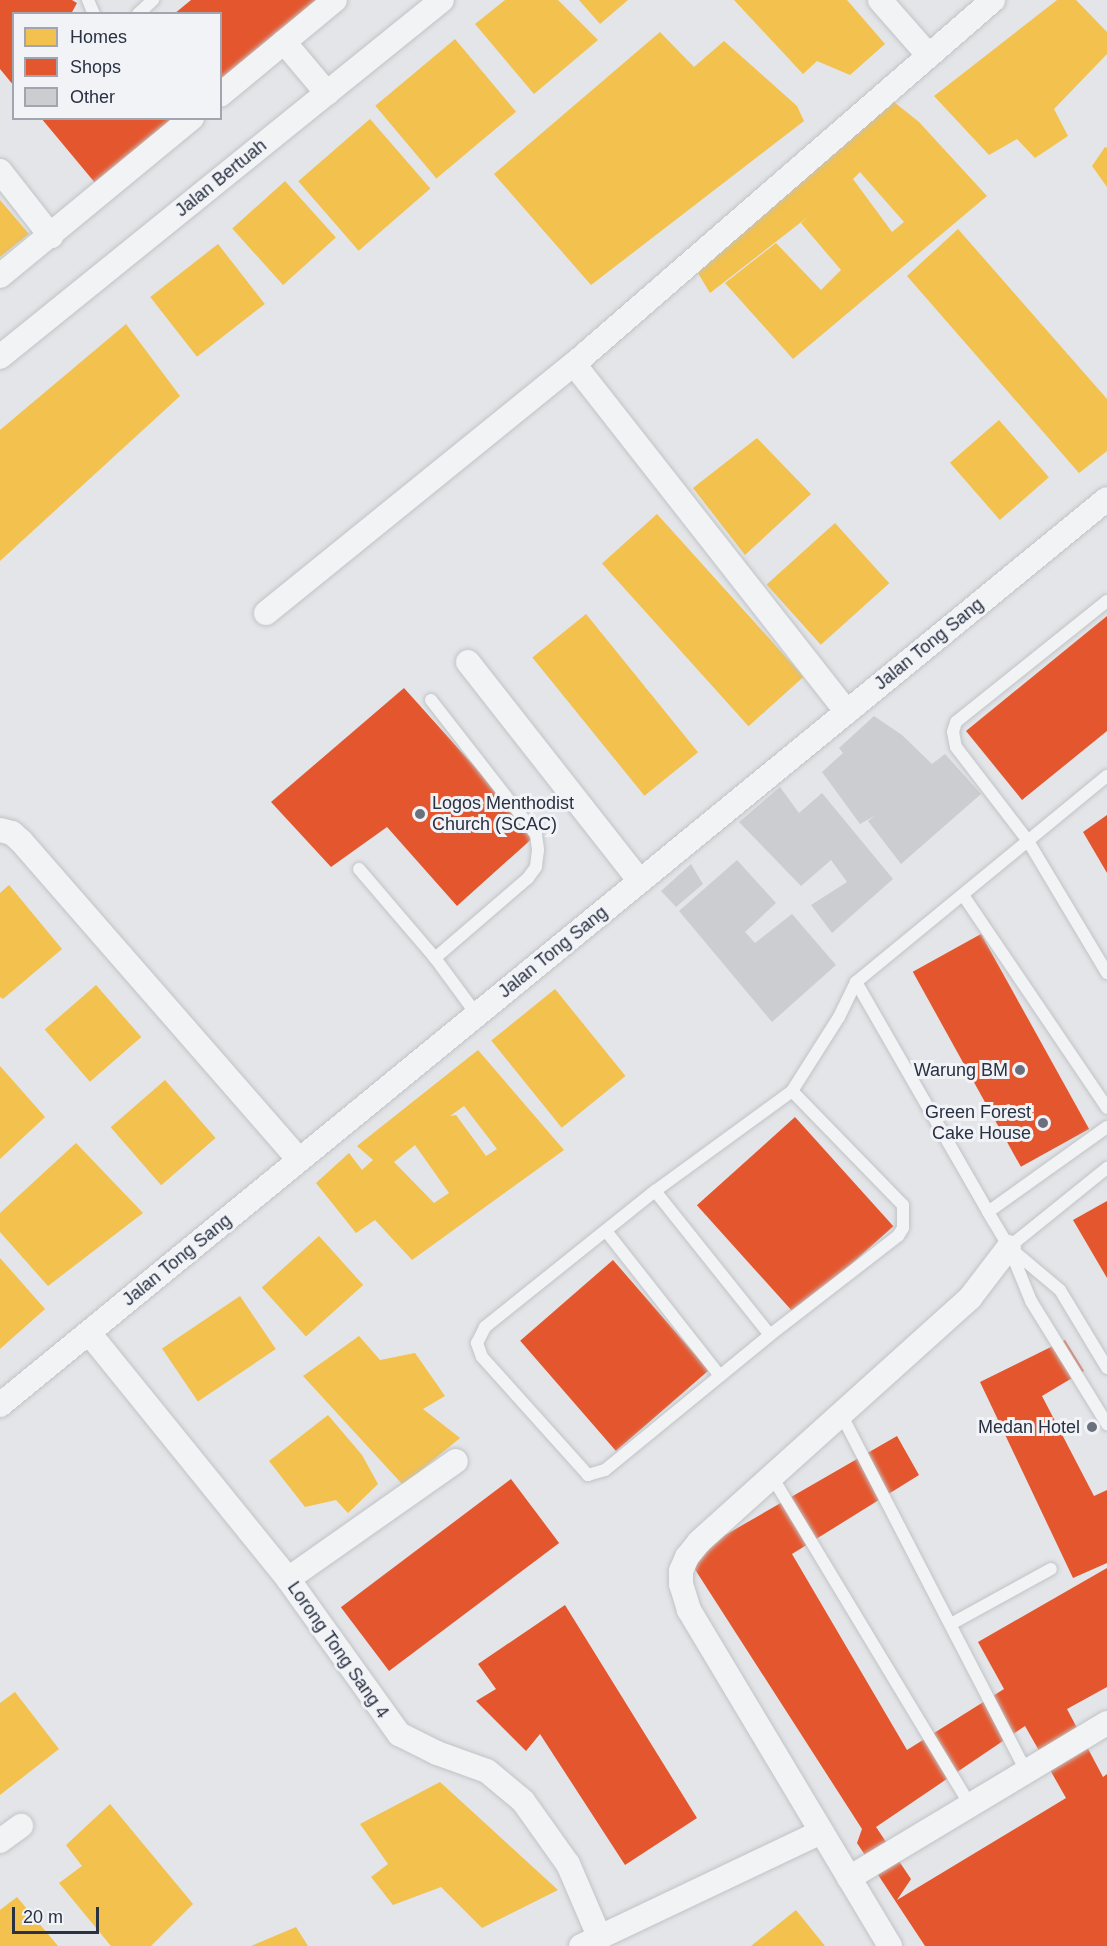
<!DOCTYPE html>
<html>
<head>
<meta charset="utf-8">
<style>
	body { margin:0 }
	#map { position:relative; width:1107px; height:1946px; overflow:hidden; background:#e3e5e8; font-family:Arial,sans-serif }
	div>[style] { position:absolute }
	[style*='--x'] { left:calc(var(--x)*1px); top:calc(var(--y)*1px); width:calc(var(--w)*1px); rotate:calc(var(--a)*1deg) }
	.homes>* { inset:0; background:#f2c14e; transform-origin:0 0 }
	.shops>* { inset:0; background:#e4572e; transform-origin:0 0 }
	.building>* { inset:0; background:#cbcdd0 }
	.roads { filter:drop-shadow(0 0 2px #c1c3c6) drop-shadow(0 0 2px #c1c3c6) }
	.lane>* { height:12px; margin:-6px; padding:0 6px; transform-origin:6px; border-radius:6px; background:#f2f3f5 }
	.street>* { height:24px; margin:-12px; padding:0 12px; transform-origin:12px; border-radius:12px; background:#f2f3f5 }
	.dots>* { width:16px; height:16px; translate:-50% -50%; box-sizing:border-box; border:3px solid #f1f3f7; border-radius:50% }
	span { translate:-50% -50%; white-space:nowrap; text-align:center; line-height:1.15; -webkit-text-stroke:6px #f1f3f7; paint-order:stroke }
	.street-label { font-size:18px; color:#293142 }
	.poi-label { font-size:18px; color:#293142 }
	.left { translate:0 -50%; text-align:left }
	.right { translate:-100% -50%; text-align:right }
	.legend { position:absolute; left:12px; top:12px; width:210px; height:108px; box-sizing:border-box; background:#f1f3f7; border:2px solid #a1a5af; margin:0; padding:8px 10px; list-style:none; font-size:18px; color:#293142 }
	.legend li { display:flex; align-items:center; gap:12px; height:30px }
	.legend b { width:30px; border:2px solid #a1a5af }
	.scale { position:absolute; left:12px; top:1907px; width:87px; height:27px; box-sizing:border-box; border:3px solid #293142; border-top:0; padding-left:8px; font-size:18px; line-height:21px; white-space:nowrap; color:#293142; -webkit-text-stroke:4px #f1f3f7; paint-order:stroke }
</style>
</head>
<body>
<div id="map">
	<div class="homes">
		<div style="clip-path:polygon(505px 0,558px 0,598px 40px,534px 94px,475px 24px)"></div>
		<div style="clip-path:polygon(579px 0,628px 0,600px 24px)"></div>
		<div style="clip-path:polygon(734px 0,847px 0,885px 44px,850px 75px,817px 61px,803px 74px)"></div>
		<div style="clip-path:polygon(1057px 0,1076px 0,1107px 32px,1107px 54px,1054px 109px,1068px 136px,1035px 158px,1017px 139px,989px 155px,934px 96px)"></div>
		<div style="clip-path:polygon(660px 32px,694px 67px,724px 41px,797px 106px,804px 121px,591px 285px,494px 174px)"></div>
		<div style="left:455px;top:39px;width:95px;height:104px;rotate:50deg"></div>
		<div style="clip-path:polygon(evenodd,884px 94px,919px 122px,987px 196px,793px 359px,725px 283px,776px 243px,821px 290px,841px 270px,801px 223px,809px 216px,710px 293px,686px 253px,884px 94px,860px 172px,904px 222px,892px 232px,853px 179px,860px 172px)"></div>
		<div style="left:370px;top:119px;width:92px;height:95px;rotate:49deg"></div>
		<div style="clip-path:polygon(1105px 147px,1107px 148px,1107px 187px,1092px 166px)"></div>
		<div style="left:285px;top:181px;width:76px;height:71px;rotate:48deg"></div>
		<div style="clip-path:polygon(0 200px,29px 234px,0 257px)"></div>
		<div style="clip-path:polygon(958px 229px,1107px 399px,1107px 451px,1079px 473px,907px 276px)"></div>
		<div style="left:218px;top:244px;width:76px;height:86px;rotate:52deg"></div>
		<div style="clip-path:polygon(126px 324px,180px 396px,0 561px,0 430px)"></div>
		<div style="left:999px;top:420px;width:76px;height:65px;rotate:49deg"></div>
		<div style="clip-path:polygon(757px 438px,811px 494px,745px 555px,693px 488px)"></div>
		<div style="left:657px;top:514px;width:219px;height:74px;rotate:48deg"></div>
		<div style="left:835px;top:523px;width:81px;height:92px;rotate:48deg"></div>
		<div style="left:586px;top:614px;width:178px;height:69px;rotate:51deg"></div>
		<div style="clip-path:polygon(9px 885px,62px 949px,3px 999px,0 997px,0 893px)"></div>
		<div style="left:96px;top:985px;width:69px;height:68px;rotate:49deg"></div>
		<div style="left:555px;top:989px;width:112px;height:82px;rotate:51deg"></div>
		<div style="clip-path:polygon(evenodd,478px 1050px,564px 1150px,412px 1260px,375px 1220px,356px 1233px,316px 1183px,349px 1153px,362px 1170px,373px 1160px,357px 1146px,478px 1050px,464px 1106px,497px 1149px,486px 1156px,456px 1115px,450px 1116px,464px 1106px,478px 1050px,415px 1145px,449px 1193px,434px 1203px,394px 1162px,415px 1145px)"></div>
		<div style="clip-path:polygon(0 1066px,45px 1117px,0 1159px)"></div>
		<div style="left:165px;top:1080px;width:77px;height:72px;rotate:49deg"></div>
		<div style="clip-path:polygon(76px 1143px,143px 1213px,48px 1286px,0 1232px,0 1213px)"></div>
		<div style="left:319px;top:1236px;width:66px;height:77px;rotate:48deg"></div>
		<div style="clip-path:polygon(0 1258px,45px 1309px,0 1349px)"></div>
		<div style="left:240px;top:1296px;width:64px;height:94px;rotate:56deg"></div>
		<div style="clip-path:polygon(359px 1336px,380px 1360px,415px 1353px,445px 1396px,423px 1409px,460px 1438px,403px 1485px,303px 1376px)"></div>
		<div style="clip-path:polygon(328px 1415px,362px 1455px,378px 1484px,348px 1513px,336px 1500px,305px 1507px,269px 1461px)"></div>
		<div style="clip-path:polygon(15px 1692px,59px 1749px,0 1795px,0 1703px)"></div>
		<div style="clip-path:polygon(440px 1782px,558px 1890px,482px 1928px,441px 1887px,393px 1905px,371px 1877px,388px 1864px,360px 1824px)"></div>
		<div style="clip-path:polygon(110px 1804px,193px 1904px,151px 1946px,111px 1946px,59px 1883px,82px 1866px,66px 1845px)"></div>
		<div style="clip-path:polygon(17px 1897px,58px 1946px,0 1946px,0 1910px)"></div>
		<div style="clip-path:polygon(796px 1910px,825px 1946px,751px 1946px)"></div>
		<div style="clip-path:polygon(296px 1927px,308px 1946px,251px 1946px)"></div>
	</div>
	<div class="shops">
		<div style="clip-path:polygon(0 0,72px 0,77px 3px,71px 14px,14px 14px,14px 86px,0 69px)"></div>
		<div style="clip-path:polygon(191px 0,321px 0,220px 80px,220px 14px,174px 14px)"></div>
		<div style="clip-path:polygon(41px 118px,167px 118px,171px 123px,96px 184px)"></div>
		<div style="clip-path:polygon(1107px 616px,1107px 731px,1022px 800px,966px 731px)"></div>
		<div style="clip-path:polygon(404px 688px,536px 835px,457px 906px,387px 827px,331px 867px,271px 802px)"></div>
		<div style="clip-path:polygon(1107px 815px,1107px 873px,1083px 832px)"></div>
		<div style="left:981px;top:934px;width:223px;height:78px;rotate:61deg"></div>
		<div style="left:795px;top:1117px;width:147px;height:132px;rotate:48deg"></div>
		<div style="clip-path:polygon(1107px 1201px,1107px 1278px,1073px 1220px)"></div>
		<div style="left:613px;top:1260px;width:146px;height:123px;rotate:49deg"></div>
		<div style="clip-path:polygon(1065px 1340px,1084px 1371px,1042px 1396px,1094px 1496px,1107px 1490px,1107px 1563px,1073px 1578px,980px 1382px)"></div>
		<div style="clip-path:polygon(evenodd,897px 1436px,919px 1475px,792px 1554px,907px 1750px,1004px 1689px,978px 1642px,1107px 1568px,1107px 1687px,1067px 1709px,1103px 1777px,1107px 1774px,1107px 1946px,925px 1946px,857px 1843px,862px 1829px,687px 1557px,897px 1436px,1025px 1726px,1066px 1798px,897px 1900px,911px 1879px,876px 1827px,1025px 1726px)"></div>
		<div style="left:511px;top:1479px;width:80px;height:213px;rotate:53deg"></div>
		<div style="clip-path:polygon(565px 1605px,697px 1818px,625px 1865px,540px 1734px,526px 1751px,476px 1701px,496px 1689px,478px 1664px)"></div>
	</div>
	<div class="building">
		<div style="clip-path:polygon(874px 716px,902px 735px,932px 764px,945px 754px,981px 794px,901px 864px,868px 821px,876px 815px,860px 824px,822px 772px,843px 753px,839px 748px)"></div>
		<div style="clip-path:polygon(780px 787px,799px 813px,822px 793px,893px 879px,832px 933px,811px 905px,847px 882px,831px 860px,801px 886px,739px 822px)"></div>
		<div style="clip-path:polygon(737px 860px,776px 903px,745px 932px,755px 943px,792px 914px,836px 965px,772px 1022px,679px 911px)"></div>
		<div style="clip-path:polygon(691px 864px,703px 884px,676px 907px,661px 891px)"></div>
	</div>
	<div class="roads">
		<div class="lane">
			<div style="--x:88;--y:0;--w:15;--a:67"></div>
			<div style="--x:138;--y:14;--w:21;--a:-43"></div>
			<div style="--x:1107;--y:601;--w:193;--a:141.3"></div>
			<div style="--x:956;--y:722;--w:10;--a:107"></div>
			<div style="--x:953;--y:732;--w:15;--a:79"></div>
			<div style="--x:956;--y:747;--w:118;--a:52.5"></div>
			<div style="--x:1028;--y:841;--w:154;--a:59.1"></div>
			<div style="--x:431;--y:700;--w:171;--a:52.1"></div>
			<div style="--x:536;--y:835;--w:15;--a:82"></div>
			<div style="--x:538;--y:850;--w:17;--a:97"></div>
			<div style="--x:536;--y:867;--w:14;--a:126"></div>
			<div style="--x:528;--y:878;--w:123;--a:139.3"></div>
			<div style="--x:359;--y:869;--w:117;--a:49.5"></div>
			<div style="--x:435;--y:958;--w:71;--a:53.6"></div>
			<div style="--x:963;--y:895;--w:257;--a:55.9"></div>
			<div style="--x:856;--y:982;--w:265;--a:60.1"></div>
			<div style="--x:792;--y:1091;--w:159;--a:45.8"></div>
			<div style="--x:903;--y:1205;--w:23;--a:90"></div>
			<div style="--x:903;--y:1228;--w:9;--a:122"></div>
			<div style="--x:898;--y:1236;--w:162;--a:142.3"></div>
			<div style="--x:770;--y:1335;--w:213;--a:140.7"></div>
			<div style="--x:605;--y:1470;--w:18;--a:164"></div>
			<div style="--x:588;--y:1475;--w:159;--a:-131.9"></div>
			<div style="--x:482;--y:1357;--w:15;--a:-110"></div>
			<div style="--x:477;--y:1343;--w:18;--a:-63"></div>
			<div style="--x:485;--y:1327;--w:218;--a:-38.7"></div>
			<div style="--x:655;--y:1191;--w:170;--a:-36.1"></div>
			<div style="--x:792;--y:1091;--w:88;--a:-57.6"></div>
			<div style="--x:839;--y:1017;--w:39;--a:-64"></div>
			<div style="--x:856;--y:982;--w:325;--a:-39.4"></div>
			<div style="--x:1107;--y:1127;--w:146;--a:144.5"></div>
			<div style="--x:988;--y:1212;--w:41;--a:59"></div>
			<div style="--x:1009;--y:1247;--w:58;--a:67.8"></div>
			<div style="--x:1031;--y:1301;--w:145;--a:58.3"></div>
			<div style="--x:655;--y:1191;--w:184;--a:51.4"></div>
			<div style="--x:606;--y:1231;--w:184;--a:51.8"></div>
			<div style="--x:1009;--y:1247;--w:126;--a:-38.9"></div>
			<div style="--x:1010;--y:1248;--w:65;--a:40"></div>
			<div style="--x:1060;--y:1290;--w:91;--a:58.9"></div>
			<div style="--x:841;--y:1414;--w:402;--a:62.6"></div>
			<div style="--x:771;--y:1475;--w:385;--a:58.9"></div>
			<div style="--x:951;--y:1624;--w:114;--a:-28.8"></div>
		</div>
		<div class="street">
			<div style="--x:880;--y:0;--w:74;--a:48.8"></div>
			<div style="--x:284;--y:42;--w:67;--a:49.9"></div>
			<div style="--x:220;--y:95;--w:149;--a:-39.6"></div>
			<div style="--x:0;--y:171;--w:83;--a:51.9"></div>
			<div style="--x:0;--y:276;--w:249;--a:-39.5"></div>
			<div style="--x:0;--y:357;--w:568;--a:-38.93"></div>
			<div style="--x:574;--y:364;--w:442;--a:51.9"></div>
			<div style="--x:266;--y:613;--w:396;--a:-39"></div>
			<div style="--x:574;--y:364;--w:555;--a:-40.98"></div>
			<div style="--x:468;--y:662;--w:278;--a:51.9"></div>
			<div style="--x:0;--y:830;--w:12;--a:14"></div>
			<div style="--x:12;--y:833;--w:12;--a:42"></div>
			<div style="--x:21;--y:841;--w:423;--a:48.9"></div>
			<div style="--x:89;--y:1333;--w:316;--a:51"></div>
			<div style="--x:288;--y:1579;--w:191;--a:54.4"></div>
			<div style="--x:399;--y:1734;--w:42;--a:26.6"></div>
			<div style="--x:437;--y:1753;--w:53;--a:19.8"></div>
			<div style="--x:487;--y:1771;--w:47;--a:39.8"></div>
			<div style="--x:523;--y:1801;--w:77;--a:54.5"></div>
			<div style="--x:568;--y:1864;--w:78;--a:66.7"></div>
			<div style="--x:0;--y:1405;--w:1430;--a:-39.3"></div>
			<div style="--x:288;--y:1579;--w:205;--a:-35.1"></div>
			<div style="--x:0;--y:1841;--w:26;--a:-36"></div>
			<div style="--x:849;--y:1878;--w:301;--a:-31"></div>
			<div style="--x:581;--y:1946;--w:266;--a:-25.4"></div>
			<div style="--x:890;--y:1946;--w:392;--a:-120.9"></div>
			<div style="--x:689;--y:1610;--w:27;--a:-107"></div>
			<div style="--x:681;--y:1584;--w:13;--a:-90"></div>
			<div style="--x:681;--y:1571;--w:15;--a:-67"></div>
			<div style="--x:687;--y:1557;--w:19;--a:-51"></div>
			<div style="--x:699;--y:1542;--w:365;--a:-42"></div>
			<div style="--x:970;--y:1298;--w:64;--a:-52.6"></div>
		</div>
	</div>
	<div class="dots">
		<div style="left:420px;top:814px;background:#6a707c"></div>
		<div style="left:1020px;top:1070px;background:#6a707c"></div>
		<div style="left:1043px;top:1123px;background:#6a707c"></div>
		<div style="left:1092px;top:1427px;background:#6a707c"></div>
	</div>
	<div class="street-label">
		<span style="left:221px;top:178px;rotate:-39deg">Jalan Bertuah</span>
		<span style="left:929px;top:644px;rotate:-39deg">Jalan Tong Sang</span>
		<span style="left:553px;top:952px;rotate:-39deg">Jalan Tong Sang</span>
		<span style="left:177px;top:1260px;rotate:-39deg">Jalan Tong Sang</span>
		<span style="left:338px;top:1650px;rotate:55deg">Lorong Tong Sang 4</span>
	</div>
	<div class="poi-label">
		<span class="left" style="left:432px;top:814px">Logos Menthodist<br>Church (SCAC)</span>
		<span class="right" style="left:1008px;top:1070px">Warung BM</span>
		<span class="right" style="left:1031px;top:1123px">Green Forest<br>Cake House</span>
		<span class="right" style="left:1080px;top:1427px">Medan Hotel</span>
	</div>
	<ul class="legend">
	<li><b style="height:16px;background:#f2c14e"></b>Homes</li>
	<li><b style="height:16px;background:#e4572e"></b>Shops</li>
	<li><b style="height:16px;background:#cbcdd0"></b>Other</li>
	</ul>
	<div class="scale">20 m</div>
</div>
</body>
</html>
